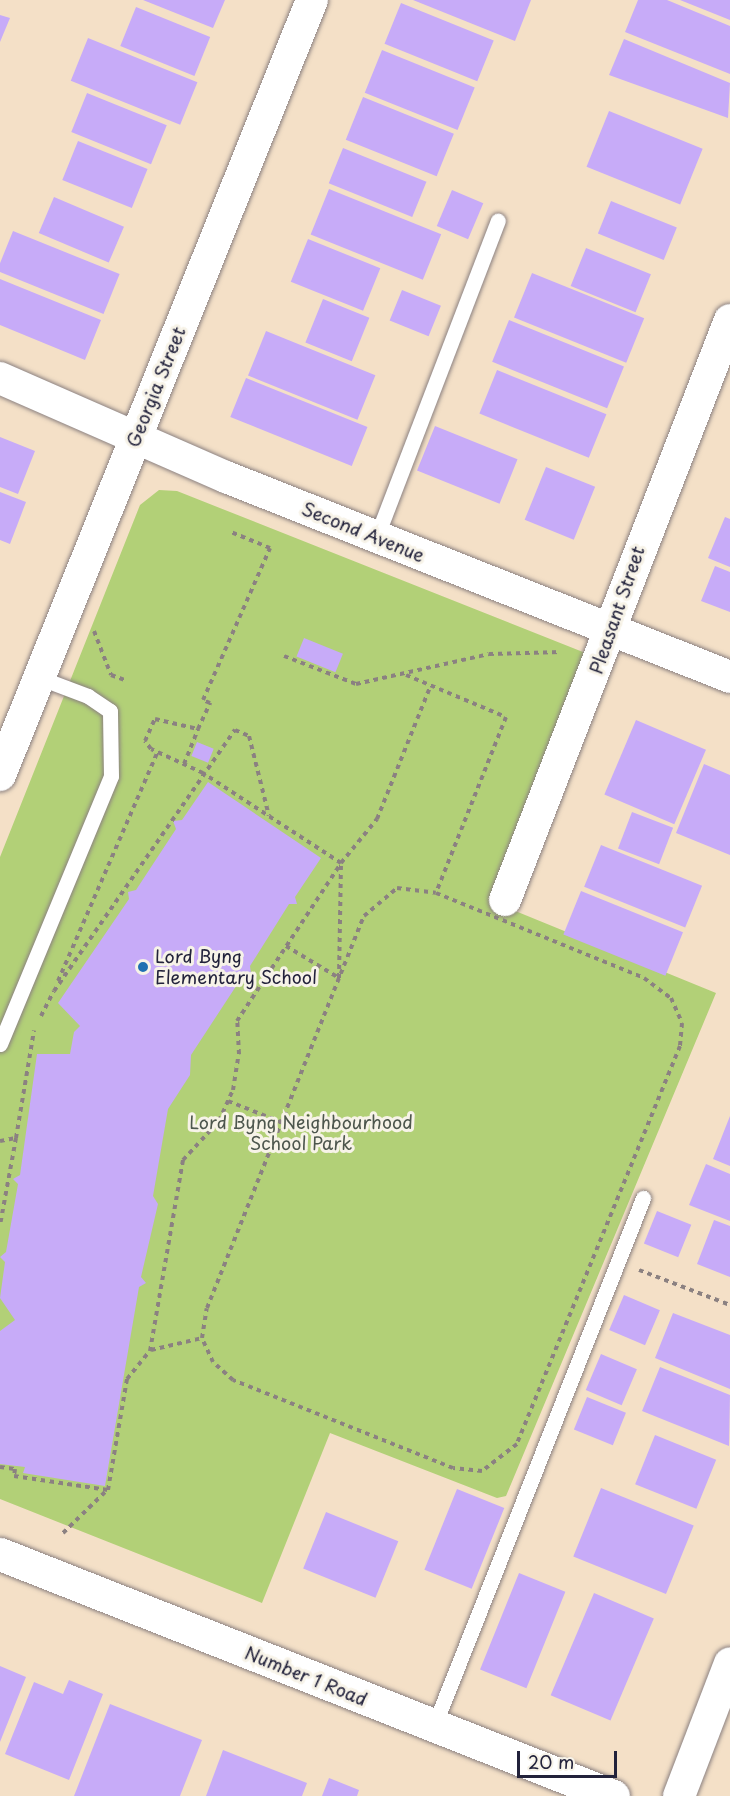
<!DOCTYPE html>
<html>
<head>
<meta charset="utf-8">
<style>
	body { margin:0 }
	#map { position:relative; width:730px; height:1796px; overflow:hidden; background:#f4e0c7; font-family:"Playpen Sans",sans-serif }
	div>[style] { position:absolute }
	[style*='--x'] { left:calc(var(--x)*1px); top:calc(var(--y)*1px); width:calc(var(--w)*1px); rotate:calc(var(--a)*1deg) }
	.green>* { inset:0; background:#b2d077 }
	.building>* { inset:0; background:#c7abf8; transform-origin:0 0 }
	.path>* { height:4px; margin-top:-2px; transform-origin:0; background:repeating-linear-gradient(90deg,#8b8181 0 4.5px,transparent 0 9px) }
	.roads { filter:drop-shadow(0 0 2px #8b8181) drop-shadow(0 0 2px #8b8181) }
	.service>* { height:15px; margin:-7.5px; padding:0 7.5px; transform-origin:7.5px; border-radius:7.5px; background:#fff }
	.minor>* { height:32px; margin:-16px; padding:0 16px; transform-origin:16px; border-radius:16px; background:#fff }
	.tertiary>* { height:33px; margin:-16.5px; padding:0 16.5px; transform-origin:16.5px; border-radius:16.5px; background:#fff }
	.dots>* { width:16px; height:16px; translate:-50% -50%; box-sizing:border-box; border:3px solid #f7f3e8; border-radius:50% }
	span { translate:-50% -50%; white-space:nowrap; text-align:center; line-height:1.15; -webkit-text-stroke:6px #f7f3e8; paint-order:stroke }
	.street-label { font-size:18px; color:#22223b }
	.poi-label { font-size:18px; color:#22223b }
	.left { translate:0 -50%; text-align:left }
	.park-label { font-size:18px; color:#4d564d }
	.scale { position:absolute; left:517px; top:1751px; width:100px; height:27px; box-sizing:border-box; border:3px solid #22223b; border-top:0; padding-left:8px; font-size:18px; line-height:21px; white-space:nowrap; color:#22223b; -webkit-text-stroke:4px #f7f3e8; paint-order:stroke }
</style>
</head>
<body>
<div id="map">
	<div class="green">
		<div style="clip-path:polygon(159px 490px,177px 491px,593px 656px,493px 902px,716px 993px,506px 1496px,497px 1498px,330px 1433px,262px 1603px,0 1499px,0 857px,140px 505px)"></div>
	</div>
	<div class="building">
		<div style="clip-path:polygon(143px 0,225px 0,213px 28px)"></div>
		<div style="clip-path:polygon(413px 0,531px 0,515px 41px)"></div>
		<div style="clip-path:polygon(638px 0,667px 0,730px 26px,730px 74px,625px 32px)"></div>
		<div style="clip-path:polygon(680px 0,730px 0,730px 20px)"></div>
		<div style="left:401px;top:3px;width:100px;height:44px;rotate:22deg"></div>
		<div style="left:136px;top:7px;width:80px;height:42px;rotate:22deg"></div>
		<div style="clip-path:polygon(0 15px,10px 18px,0 42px)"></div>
		<div style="left:88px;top:38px;width:118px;height:46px;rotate:22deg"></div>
		<div style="clip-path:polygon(624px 39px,730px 83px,728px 118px,609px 75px)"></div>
		<div style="left:382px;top:50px;width:100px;height:46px;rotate:22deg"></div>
		<div style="left:87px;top:93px;width:86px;height:42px;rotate:22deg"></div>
		<div style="left:363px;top:97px;width:98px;height:46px;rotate:22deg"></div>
		<div style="left:609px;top:111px;width:101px;height:60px;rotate:22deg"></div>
		<div style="left:78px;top:141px;width:75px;height:42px;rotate:22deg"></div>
		<div style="left:343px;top:148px;width:90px;height:38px;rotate:22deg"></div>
		<div style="left:329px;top:189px;width:121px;height:49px;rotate:22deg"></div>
		<div style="left:452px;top:190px;width:34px;height:39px;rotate:23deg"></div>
		<div style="left:54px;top:197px;width:76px;height:39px;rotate:23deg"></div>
		<div style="left:611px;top:201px;width:71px;height:35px;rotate:22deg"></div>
		<div style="left:13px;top:231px;width:115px;height:43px;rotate:22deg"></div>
		<div style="left:308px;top:239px;width:78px;height:46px;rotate:22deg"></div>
		<div style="left:586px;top:248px;width:70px;height:41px;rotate:22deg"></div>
		<div style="left:532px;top:273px;width:121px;height:48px;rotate:22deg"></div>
		<div style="clip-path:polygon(0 279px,101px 320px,85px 360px,0 325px)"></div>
		<div style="left:402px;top:290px;width:42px;height:33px;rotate:22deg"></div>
		<div style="left:323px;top:299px;width:50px;height:47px;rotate:22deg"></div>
		<div style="left:509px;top:320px;width:124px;height:45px;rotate:22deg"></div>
		<div style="left:266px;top:331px;width:118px;height:48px;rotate:22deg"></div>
		<div style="left:497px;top:370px;width:118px;height:47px;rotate:22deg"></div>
		<div style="left:246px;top:378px;width:131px;height:42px;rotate:22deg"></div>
		<div style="left:435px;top:426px;width:89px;height:48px;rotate:22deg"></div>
		<div style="clip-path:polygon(0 437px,35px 451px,18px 494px,0 487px)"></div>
		<div style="left:546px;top:467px;width:53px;height:57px;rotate:22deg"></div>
		<div style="clip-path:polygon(0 492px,26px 502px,10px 544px,0 540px)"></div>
		<div style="clip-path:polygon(725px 517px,730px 519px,730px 567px,708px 558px)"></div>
		<div style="clip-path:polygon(715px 566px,730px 572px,730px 612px,701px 601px)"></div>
		<div style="left:304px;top:638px;width:42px;height:20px;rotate:22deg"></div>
		<div style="left:636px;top:720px;width:76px;height:81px;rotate:23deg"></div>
		<div style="left:197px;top:742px;width:18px;height:15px;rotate:22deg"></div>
		<div style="clip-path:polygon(704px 764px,730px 775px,730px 855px,676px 833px)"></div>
		<div style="clip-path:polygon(208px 782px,321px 858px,295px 897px,297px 904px,289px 904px,250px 966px,251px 973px,244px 974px,191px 1055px,190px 1075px,168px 1109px,153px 1196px,158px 1204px,141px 1277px,146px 1283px,139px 1287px,105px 1486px,23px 1473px,25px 1467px,0 1464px,0 1331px,15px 1320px,0 1298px,5px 1262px,0 1257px,6px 1252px,18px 1184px,13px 1179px,20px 1175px,37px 1054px,70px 1054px,74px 1032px,80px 1026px,58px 1003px,129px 899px,128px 892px,136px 890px,176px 829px,173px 821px,182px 820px)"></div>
		<div style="left:632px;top:812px;width:44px;height:39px;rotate:21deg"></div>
		<div style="left:601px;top:845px;width:109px;height:45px;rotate:22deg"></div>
		<div style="left:581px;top:891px;width:110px;height:47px;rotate:22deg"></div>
		<div style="clip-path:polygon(730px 1116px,730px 1166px,713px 1159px)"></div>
		<div style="clip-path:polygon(706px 1164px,730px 1174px,730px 1221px,689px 1205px)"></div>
		<div style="left:657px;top:1211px;width:37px;height:35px;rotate:22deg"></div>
		<div style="clip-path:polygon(714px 1220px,730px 1226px,730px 1277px,697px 1264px)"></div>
		<div style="left:624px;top:1295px;width:39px;height:38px;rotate:23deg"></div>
		<div style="clip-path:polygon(673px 1313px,730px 1335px,730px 1389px,655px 1358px)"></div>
		<div style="left:601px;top:1354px;width:39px;height:39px;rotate:23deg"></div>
		<div style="clip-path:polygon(660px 1367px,730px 1395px,729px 1446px,642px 1411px)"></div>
		<div style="left:587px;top:1397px;width:42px;height:35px;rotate:22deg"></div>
		<div style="left:655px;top:1435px;width:66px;height:53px;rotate:22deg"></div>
		<div style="left:601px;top:1488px;width:100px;height:74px;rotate:22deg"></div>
		<div style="left:457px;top:1489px;width:51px;height:87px;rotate:22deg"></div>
		<div style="left:326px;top:1512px;width:78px;height:61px;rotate:22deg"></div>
		<div style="left:519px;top:1573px;width:50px;height:104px;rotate:22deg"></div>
		<div style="left:594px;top:1593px;width:65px;height:111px;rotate:23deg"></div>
		<div style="clip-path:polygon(0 1666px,26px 1677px,0 1742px)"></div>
		<div style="clip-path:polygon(69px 1680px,103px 1694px,69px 1780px,5px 1754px,34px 1682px,63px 1694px)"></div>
		<div style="clip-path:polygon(110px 1704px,202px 1740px,180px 1796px,74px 1796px)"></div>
		<div style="clip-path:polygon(223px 1750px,307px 1783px,302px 1796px,206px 1796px)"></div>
		<div style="clip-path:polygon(329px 1778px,359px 1790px,357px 1796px,322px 1796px)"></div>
	</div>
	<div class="path">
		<div style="--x:94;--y:631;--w:47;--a:68.9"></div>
		<div style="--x:111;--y:675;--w:15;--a:20"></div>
		<div style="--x:284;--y:656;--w:77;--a:21.3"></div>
		<div style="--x:356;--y:684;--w:136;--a:-12.7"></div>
		<div style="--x:489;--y:654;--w:72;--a:-1.6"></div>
		<div style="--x:406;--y:675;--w:108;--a:22.8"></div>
		<div style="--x:506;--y:717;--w:189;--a:111.7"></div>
		<div style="--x:184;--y:764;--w:38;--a:-68"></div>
		<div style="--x:397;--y:888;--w:39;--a:7"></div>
		<div style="--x:436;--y:893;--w:225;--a:22.2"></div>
		<div style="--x:644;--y:978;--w:34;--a:37"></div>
		<div style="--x:671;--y:998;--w:27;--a:66"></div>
		<div style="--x:682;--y:1023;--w:23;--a:95"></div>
		<div style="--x:680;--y:1046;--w:430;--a:112.3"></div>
		<div style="--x:517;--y:1444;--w:44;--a:142.4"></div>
		<div style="--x:482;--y:1471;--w:29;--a:-174"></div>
		<div style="--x:453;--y:1468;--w:237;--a:-158.2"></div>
		<div style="--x:233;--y:1380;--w:27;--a:-138"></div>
		<div style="--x:213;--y:1362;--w:26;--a:-115"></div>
		<div style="--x:202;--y:1338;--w:30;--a:-81"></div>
		<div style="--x:207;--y:1308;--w:422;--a:-68.2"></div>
		<div style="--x:364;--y:916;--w:43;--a:-40.3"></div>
		<div style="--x:286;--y:946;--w:62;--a:31.1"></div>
		<div style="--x:339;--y:978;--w:115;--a:-89"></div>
		<div style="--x:341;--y:863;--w:57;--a:-50.7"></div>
		<div style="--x:377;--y:819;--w:144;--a:-68.1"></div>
		<div style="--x:58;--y:981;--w:249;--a:-66.5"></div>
		<div style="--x:54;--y:991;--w:318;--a:-55.3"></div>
		<div style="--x:235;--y:730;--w:15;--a:23"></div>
		<div style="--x:249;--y:736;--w:82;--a:76"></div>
		<div style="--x:41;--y:1016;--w:28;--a:-63"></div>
		<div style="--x:228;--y:1101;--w:59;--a:21.8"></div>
		<div style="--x:16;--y:1138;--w:109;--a:-80.5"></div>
		<div style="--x:0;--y:1141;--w:16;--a:-11"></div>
		<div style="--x:16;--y:1138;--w:88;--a:100.4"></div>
		<div style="--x:639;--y:1270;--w:97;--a:21"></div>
		<div style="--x:151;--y:1350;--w:52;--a:-13.2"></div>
		<div style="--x:0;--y:1467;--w:15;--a:8"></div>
		<div style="--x:15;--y:1469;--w:7;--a:98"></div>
		<div style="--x:14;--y:1476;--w:95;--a:8.5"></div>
		<div style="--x:108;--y:1490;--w:113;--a:-80.3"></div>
		<div style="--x:127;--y:1379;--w:36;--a:-51"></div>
		<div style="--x:150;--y:1351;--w:194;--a:-80.2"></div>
		<div style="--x:183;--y:1160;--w:53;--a:-47.3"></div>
		<div style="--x:219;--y:1121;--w:34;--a:-66"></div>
		<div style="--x:233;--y:1090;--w:36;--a:-81"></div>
		<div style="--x:239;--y:1054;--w:33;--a:-93"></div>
		<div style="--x:237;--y:1021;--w:189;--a:-56.6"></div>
		<div style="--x:341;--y:863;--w:165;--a:-146.9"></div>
		<div style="--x:203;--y:773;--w:57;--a:-155.2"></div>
		<div style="--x:151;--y:749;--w:10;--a:-127"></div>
		<div style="--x:145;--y:741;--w:24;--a:-66"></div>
		<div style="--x:155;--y:719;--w:44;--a:13.1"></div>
		<div style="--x:198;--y:729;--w:29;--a:-65"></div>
		<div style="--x:210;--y:703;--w:8;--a:-157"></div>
		<div style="--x:203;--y:700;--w:166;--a:-66.2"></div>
		<div style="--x:270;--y:548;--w:42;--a:-157.7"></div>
		<div style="--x:63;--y:1533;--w:62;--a:-44.3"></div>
	</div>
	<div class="roads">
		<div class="service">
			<div style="--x:376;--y:538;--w:340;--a:-69"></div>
			<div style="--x:0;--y:1044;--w:290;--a:-67.5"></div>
			<div style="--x:111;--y:776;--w:65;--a:-90.9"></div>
			<div style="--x:110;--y:711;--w:27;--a:-146"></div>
			<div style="--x:88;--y:696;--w:51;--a:-159.4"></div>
			<div style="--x:434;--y:1726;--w:568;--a:-68.4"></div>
		</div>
		<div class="minor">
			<div style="--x:0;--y:378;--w:247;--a:23.7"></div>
			<div style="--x:226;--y:477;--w:542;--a:21.64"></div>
			<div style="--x:0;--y:775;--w:835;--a:-68.07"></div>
			<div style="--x:505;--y:900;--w:622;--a:-68.8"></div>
			<div style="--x:679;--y:1796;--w:142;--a:-69"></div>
		</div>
		<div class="tertiary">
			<div style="--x:0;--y:1554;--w:659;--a:21.54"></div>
		</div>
	</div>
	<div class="dots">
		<div style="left:143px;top:967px;background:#1f6fb2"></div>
	</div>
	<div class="street-label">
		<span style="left:156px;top:387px;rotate:-68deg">Georgia Street</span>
		<span style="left:363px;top:532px;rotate:22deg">Second Avenue</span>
		<span style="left:617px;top:610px;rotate:-71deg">Pleasant Street</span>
		<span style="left:306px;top:1676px;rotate:22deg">Number 1 Road</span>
	</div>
	<div class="poi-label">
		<span class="left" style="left:155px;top:967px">Lord Byng<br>Elementary School</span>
	</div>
	<div class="park-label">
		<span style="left:301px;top:1133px">Lord Byng Neighbourhood<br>School Park</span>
	</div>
	<div class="scale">20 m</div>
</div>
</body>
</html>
